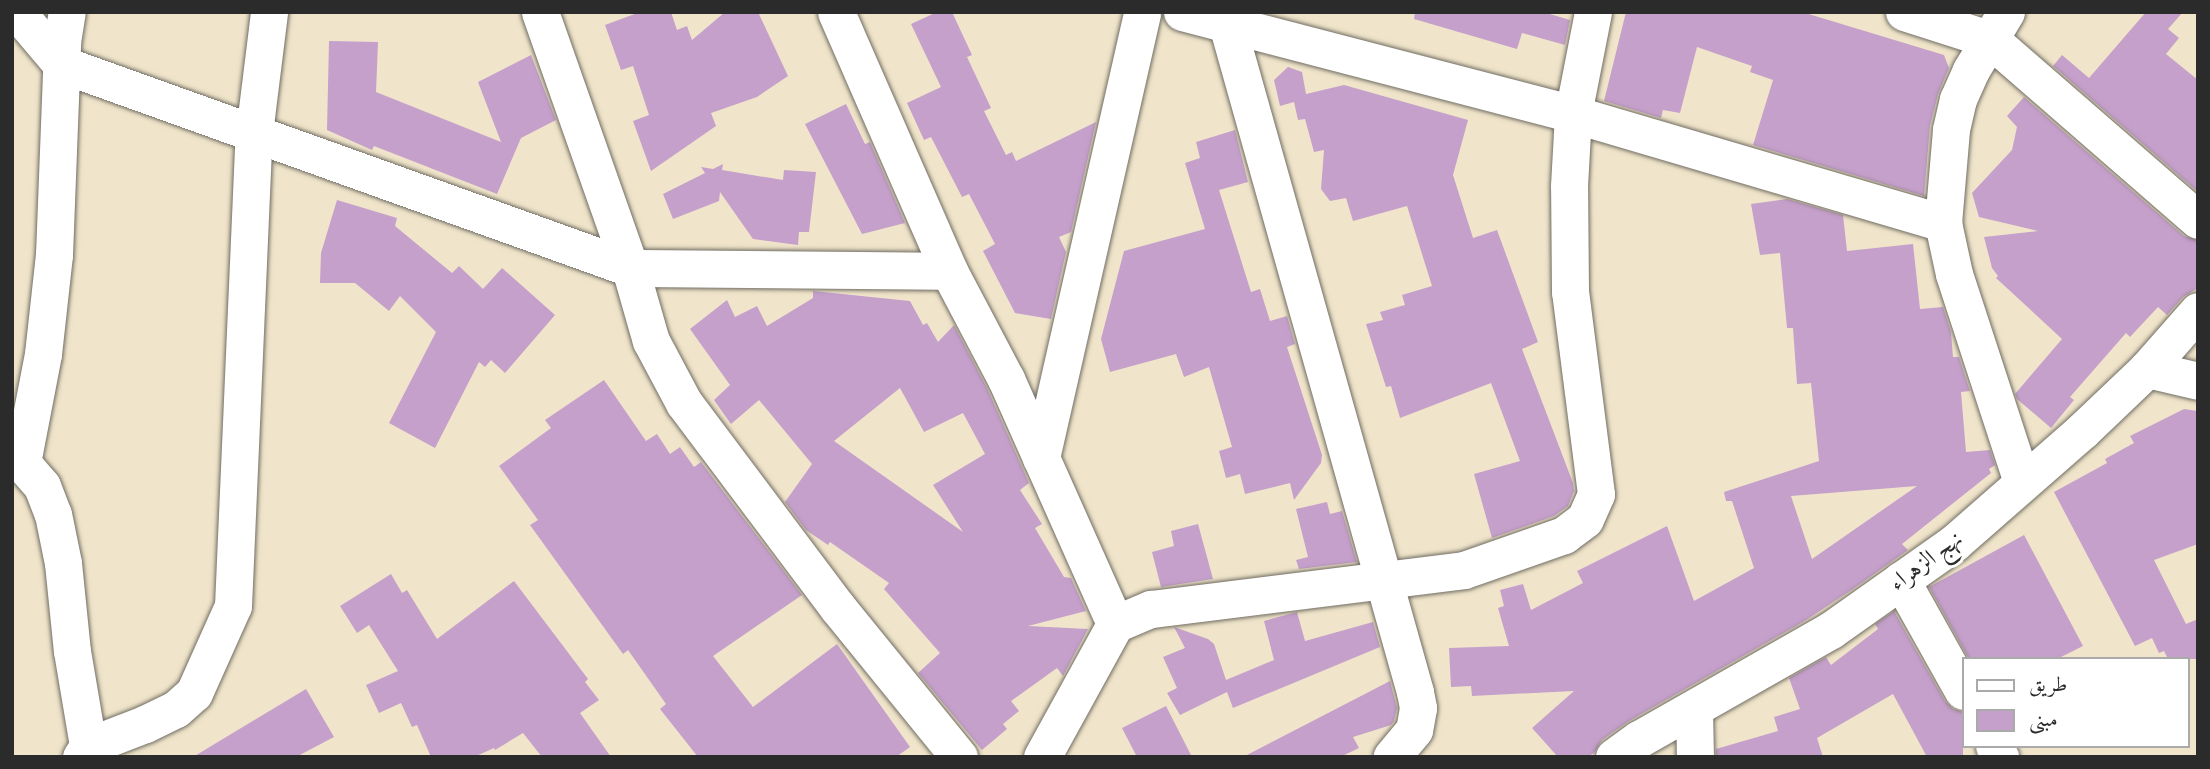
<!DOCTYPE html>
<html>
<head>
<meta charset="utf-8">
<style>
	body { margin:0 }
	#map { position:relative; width:2210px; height:769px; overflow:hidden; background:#f0e5ca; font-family:"IM FELL French Canon",Amiri,serif }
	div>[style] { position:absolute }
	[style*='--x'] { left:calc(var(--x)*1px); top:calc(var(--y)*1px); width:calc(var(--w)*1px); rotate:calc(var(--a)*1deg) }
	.building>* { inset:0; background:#c5a0cb }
	.roads { filter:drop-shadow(0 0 2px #706c63) drop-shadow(0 0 2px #706c63) }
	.minor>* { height:37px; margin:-18.5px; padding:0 18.5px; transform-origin:18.5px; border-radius:18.5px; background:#fff }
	span { translate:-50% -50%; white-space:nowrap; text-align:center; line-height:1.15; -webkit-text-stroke:6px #fff; paint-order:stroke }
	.street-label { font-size:24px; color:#2b2b2b }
	.frame { position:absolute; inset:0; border:14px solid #2b2b2b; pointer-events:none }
	.legend { position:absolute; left:1962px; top:657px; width:228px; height:91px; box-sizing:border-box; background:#fff; border:2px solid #aaa; margin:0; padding:9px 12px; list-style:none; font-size:21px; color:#2b2b2b }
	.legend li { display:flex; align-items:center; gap:14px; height:35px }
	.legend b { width:35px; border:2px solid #aaa }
</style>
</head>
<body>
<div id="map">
	<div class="building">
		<div style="clip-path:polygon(640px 12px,671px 12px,677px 30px,687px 26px,692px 40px,725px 12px,758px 12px,788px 76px,757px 97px,711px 113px,716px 126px,651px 171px,633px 121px,649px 115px,633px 66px,621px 70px,605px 25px)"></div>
		<div style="clip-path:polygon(937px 12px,952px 12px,972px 55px,967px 57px,991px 108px,984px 111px,1006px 155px,1012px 152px,1016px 161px,1096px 122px,1071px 232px,1059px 237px,1066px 252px,1051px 319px,1015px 313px,983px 251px,995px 244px,969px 194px,962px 197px,931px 137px,924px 140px,907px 103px,941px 87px,911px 24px)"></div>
		<div style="clip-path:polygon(1415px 12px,1543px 12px,1570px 20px,1565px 45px,1522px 33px,1517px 49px,1414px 19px)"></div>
		<div style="clip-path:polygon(1626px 12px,1802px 12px,1944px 55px,1949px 68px,1938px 94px,1930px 126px,1924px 196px,1753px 145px,1773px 80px,1750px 72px,1752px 66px,1697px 47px,1680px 113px,1663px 110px,1661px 118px,1604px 101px)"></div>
		<div style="clip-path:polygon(2146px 12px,2183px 12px,2168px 29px,2179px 38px,2166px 54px,2198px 80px,2198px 192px,2053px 66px,2062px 55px,2089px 78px)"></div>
		<div style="clip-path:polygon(329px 41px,378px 42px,376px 92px,501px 142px,478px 82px,531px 55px,556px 120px,521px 138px,497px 194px,374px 146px,372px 150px,327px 130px)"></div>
		<div style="clip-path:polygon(1288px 67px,1302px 72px,1306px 94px,1344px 85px,1468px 120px,1453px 175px,1473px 238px,1497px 230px,1538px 342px,1522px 349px,1573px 483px,1574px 491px,1568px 506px,1554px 516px,1492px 538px,1474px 474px,1520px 461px,1491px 383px,1400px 418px,1391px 386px,1386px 387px,1366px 324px,1383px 320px,1380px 312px,1405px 305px,1402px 295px,1432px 286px,1407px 206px,1353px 221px,1346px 198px,1330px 201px,1321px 189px,1324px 150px,1314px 152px,1305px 119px,1298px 120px,1294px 102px,1280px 106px,1274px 80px)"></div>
		<div style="clip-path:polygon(2024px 97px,2184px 236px,2198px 240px,2198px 288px,2183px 297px,2167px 315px,2158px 307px,2130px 337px,2126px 333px,2070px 397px,2074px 400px,2051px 428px,2017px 399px,2015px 394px,2062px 339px,1996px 278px,1998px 276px,1992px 268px,1984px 237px,2038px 231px,1979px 217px,1972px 193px,2012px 150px,2017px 127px,2007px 116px)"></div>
		<div style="clip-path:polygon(846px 104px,865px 144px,870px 142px,905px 223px,862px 234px,805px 124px)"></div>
		<div style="clip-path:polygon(1235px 130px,1248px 182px,1219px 190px,1251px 292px,1260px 289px,1270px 321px,1287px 316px,1295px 344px,1287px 347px,1322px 455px,1321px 463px,1294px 500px,1290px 483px,1245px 494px,1240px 474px,1226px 478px,1219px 451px,1232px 447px,1209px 367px,1184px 377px,1176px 354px,1110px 372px,1101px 339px,1124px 251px,1205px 229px,1185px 163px,1200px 158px,1196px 142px)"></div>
		<div style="clip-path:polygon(723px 164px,722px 170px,783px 180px,784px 170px,816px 172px,809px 232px,799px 232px,798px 245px,753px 239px,720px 192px,719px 201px,673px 219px,663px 194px,705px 173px,701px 167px,713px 169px)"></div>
		<div style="clip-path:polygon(evenodd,1787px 199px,1843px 215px,1847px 251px,1913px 244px,1920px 309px,1943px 307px,1951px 332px,1953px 357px,1959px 357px,1970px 391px,1961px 392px,1966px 452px,1990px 450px,1995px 465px,1989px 469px,1991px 473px,1902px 544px,1908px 550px,1853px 589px,1803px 622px,1629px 721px,1602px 740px,1594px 753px,1587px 757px,1558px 757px,1532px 728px,1574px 691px,1472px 696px,1471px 686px,1451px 687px,1449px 648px,1509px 646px,1498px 608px,1504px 606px,1500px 590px,1523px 584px,1531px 610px,1583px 583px,1577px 571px,1667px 526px,1694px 601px,1754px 568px,1732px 501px,1726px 501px,1724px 492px,1819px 461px,1811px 383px,1797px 384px,1793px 328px,1787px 328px,1780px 253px,1760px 255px,1751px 204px,1787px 199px,1917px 486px,1812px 559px,1791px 496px,1917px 486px)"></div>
		<div style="clip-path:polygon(337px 200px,397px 218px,395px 226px,452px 273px,459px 266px,483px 289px,502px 268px,555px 315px,505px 373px,491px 360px,485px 367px,479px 362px,435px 448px,389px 423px,436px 332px,400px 296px,389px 311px,355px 283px,320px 283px,321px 253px)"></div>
		<div style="clip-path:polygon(evenodd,813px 291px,910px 301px,923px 325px,927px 323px,938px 342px,954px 325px,987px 388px,1029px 483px,1020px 490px,1042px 524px,1035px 528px,1064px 577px,1071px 578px,1086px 611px,1028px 626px,1088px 629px,1063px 676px,1057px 668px,1011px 701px,1019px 711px,1003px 724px,1007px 729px,982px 750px,918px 673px,940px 653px,884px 589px,889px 583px,830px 542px,828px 545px,806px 530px,785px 502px,812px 464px,759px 400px,731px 424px,714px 400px,730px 385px,690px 329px,727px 300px,735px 317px,757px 306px,767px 326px,813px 298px,813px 291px,900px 388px,924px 432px,963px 413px,985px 454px,933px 485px,963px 532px,834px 441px,900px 388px)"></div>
		<div style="clip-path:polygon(604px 380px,646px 441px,657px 434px,670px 454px,680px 447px,694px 467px,701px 462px,802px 595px,713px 656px,753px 707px,837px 644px,910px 747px,896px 757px,698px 757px,660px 709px,666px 704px,628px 650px,623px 654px,530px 525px,538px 520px,499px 466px,551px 428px,545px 420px)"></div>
		<div style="clip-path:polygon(2184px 409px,2198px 411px,2198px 544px,2154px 560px,2186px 624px,2198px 619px,2198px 659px,2168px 659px,2164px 651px,2159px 653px,2152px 638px,2135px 646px,2054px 492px,2107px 463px,2105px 459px,2134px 443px,2130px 436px)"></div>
		<div style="clip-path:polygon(1327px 502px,1330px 514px,1342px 511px,1357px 562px,1299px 569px,1296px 560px,1308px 557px,1296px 509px)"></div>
		<div style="clip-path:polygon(1198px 524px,1213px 579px,1161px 587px,1152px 552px,1174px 546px,1171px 531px)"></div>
		<div style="clip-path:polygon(2024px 535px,2083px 646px,2057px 659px,1969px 659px,1929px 587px)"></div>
		<div style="clip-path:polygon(391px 574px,402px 593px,407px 590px,437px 639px,514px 581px,588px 679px,585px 682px,599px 700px,580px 713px,611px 757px,542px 757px,523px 733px,495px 750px,494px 748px,474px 757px,431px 757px,417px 725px,412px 727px,401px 703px,379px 713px,366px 685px,398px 671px,369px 625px,357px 633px,340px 606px)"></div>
		<div style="clip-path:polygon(1894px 611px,1945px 701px,1953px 709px,1963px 712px,1963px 757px,1927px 757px,1893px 694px,1817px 738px,1823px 757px,1716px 757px,1716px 749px,1778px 731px,1774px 717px,1800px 709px,1789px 678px,1826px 657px,1831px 665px,1878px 629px,1875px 624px)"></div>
		<div style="clip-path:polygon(1297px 612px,1305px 641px,1373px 622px,1380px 647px,1233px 708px,1227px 692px,1180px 715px,1167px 693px,1177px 688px,1163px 657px,1185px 648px,1174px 627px,1208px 639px,1214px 644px,1226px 680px,1274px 660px,1264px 621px)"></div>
		<div style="clip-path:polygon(1390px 681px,1397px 708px,1394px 721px,1391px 725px,1353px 737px,1359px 748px,1340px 757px,1243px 757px)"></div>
		<div style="clip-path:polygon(306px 689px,334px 737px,296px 757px,193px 757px)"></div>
		<div style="clip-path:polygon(1166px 706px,1192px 757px,1137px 757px,1122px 728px)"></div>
	</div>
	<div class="roads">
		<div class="minor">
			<div style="--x:17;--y:12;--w:68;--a:49.8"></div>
			<div style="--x:61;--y:64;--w:604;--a:19.72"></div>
			<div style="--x:630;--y:268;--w:319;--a:0.5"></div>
			<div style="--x:540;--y:12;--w:271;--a:70.6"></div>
			<div style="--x:630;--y:268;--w:76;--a:74"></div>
			<div style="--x:651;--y:341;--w:70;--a:62"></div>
			<div style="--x:684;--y:403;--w:256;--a:53.1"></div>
			<div style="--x:838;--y:608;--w:192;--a:50.9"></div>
			<div style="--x:836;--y:12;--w:283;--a:66.4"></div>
			<div style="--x:949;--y:271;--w:122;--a:62.2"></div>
			<div style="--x:1006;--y:379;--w:268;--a:66"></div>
			<div style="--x:1182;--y:12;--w:404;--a:14.6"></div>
			<div style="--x:1573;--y:114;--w:386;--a:16.4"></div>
			<div style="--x:1904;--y:12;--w:91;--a:17.8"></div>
			<div style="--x:1991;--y:40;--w:274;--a:41"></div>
			<div style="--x:2006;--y:12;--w:68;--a:121.1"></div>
			<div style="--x:1971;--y:70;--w:32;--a:114"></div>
			<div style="--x:1958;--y:99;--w:32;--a:103"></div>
			<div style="--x:1951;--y:130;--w:93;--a:94.9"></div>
			<div style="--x:1943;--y:223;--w:52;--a:77.8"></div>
			<div style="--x:1954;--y:274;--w:219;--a:71.9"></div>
			<div style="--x:1227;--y:24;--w:694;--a:74.28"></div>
			<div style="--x:1415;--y:692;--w:16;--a:79"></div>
			<div style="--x:1418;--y:708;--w:22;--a:100"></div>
			<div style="--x:1414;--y:730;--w:35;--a:130"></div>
			<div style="--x:2147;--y:369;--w:52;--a:13.2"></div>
			<div style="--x:12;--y:458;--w:11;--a:27"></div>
			<div style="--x:22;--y:463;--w:30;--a:49"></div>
			<div style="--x:42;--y:486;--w:30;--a:69"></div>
			<div style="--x:53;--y:514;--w:50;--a:78.5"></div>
			<div style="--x:63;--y:563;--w:88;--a:84.2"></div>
			<div style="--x:72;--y:651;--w:96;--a:80.4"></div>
			<div style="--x:88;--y:746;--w:12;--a:66"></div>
			<div style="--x:1041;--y:458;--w:457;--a:-77.2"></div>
			<div style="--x:22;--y:463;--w:111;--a:-79.1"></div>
			<div style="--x:43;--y:354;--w:100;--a:-83.7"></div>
			<div style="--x:54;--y:255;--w:213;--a:-87.8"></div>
			<div style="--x:62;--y:42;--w:30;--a:-81"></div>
			<div style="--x:1901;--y:580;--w:127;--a:60.8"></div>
			<div style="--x:1694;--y:710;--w:47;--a:88.8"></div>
			<div style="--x:1994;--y:746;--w:13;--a:61"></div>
			<div style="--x:81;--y:757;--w:13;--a:-58"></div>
			<div style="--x:88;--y:746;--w:61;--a:-21.1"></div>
			<div style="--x:145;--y:724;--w:34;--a:-26"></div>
			<div style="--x:176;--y:709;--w:24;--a:-42"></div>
			<div style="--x:194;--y:693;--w:95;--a:-65.9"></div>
			<div style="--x:233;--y:606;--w:473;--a:-87.5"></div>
			<div style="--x:254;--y:133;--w:122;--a:-82.9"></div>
			<div style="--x:1042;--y:757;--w:152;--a:-61.2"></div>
			<div style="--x:1115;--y:624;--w:39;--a:-23"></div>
			<div style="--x:1151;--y:609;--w:315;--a:-7.1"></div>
			<div style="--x:1464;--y:570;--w:106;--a:-19.3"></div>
			<div style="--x:1564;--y:535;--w:26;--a:-37"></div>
			<div style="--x:1585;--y:519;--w:27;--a:-66"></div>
			<div style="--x:1596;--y:494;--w:204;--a:-97.3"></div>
			<div style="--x:1570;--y:292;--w:106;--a:-90.5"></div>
			<div style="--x:1569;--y:186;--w:72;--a:-86.8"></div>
			<div style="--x:1573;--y:114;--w:104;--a:-78.9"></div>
			<div style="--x:1614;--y:757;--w:31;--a:-36"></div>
			<div style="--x:1639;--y:739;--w:221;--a:-29.6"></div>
			<div style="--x:1831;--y:630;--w:151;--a:-35.3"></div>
			<div style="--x:1954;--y:543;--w:170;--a:-41.2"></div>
			<div style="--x:2082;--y:431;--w:90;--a:-43.6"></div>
			<div style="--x:2147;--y:369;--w:77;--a:-48.7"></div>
		</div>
	</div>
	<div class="street-label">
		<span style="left:1926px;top:561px;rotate:-36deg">نهج الزهراء</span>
	</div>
	<div class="frame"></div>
	<ul class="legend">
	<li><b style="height:9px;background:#fff"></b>طريق</li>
	<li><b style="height:19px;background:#c5a0cb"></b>مبنى</li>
	</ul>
</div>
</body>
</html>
